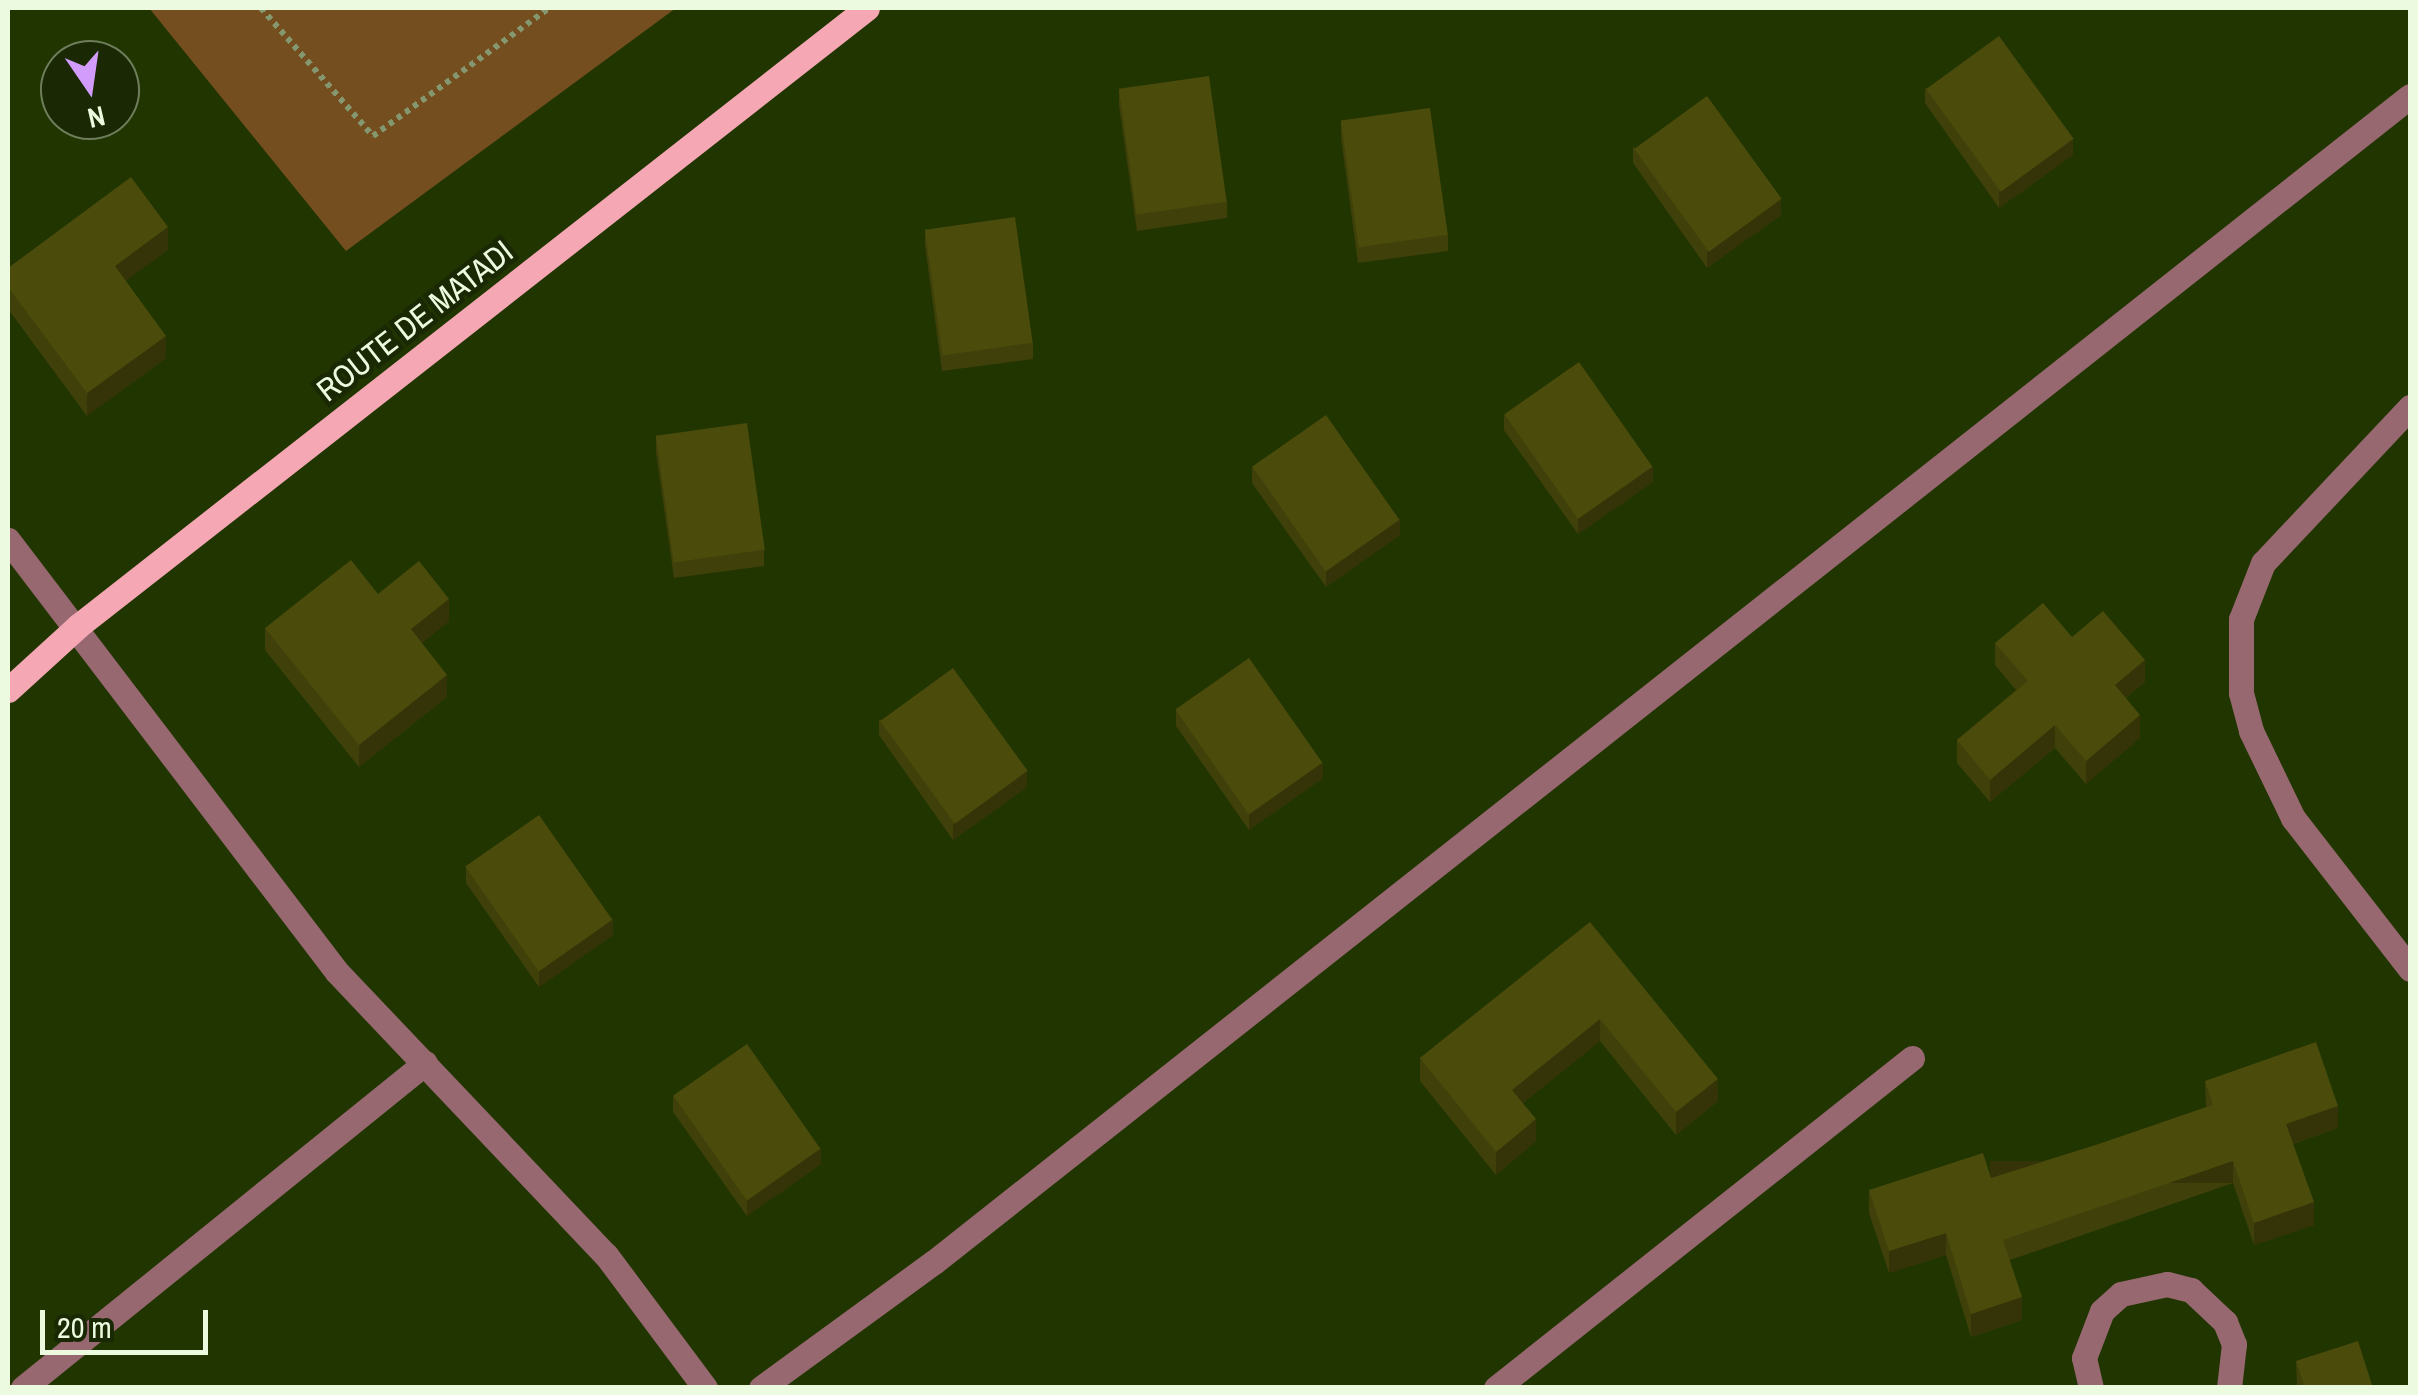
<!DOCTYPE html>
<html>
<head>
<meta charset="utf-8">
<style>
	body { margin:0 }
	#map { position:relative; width:2418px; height:1395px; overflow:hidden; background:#213500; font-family:"Archivo Narrow",sans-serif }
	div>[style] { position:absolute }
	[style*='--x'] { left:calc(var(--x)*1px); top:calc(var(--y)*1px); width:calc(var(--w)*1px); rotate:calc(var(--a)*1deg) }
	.forest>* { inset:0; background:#744e1f }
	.path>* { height:6px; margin-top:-3px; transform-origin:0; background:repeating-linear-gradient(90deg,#85976e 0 5px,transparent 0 10px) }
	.minor>* { height:25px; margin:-12.5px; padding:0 12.5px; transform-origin:12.5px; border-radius:12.5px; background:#97686f }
	.major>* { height:25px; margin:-12.5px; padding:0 12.5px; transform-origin:12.5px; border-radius:12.5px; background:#f5a8b4 }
	.wall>* { inset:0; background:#40400a }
	.shaded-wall>* { inset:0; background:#343408; transform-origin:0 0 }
	.building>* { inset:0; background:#4b4b0c; transform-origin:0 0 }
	span { translate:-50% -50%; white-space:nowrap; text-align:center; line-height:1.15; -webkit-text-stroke:9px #1a2903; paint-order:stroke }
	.street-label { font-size:32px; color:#ecfbdf }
	.frame { position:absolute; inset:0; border:10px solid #ecfbdf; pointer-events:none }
	.north { position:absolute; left:40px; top:40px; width:100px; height:100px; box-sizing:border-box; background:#1a2903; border:2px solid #6e7d5b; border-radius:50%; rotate:167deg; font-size:28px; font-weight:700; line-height:40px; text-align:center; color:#ecfbdf }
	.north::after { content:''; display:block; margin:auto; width:35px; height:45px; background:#d29cfd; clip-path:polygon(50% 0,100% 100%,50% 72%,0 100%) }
	.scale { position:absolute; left:40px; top:1310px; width:168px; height:45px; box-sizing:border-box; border:5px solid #ecfbdf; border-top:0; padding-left:12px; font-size:30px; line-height:35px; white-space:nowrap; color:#ecfbdf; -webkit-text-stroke:8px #1a2903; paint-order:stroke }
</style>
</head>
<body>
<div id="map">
	<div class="forest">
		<div style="clip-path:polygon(149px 8px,676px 8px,346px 251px)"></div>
	</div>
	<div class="path">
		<div style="--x:261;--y:8;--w:170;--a:48.8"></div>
		<div style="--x:373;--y:136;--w:218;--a:-36"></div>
	</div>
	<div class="minor">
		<div style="--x:2410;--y:407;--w:214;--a:133.3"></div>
		<div style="--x:2263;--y:563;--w:60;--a:111.4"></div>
		<div style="--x:2241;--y:619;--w:74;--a:90"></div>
		<div style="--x:2241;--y:693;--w:39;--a:75"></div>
		<div style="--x:2251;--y:731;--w:97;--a:64.2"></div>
		<div style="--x:2293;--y:818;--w:191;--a:52.2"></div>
		<div style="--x:8;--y:540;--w:543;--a:52.71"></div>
		<div style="--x:337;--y:972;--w:390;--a:46.5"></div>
		<div style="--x:606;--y:1255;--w:166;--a:53.3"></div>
		<div style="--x:23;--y:1388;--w:517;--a:-38.95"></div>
		<div style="--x:761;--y:1388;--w:214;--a:-36.1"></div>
		<div style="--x:934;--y:1262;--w:1881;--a:-38.31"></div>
		<div style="--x:1496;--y:1388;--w:531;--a:-38.42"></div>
		<div style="--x:2091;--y:1388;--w:31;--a:-103"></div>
		<div style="--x:2084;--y:1358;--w:50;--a:-69"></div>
		<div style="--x:2102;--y:1311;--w:25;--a:-42"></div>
		<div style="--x:2121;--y:1294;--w:47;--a:-12.3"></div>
		<div style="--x:2167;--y:1284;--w:25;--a:14"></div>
		<div style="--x:2191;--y:1290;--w:47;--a:43.3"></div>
		<div style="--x:2225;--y:1322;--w:24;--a:68"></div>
		<div style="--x:2234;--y:1344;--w:44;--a:96.5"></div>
	</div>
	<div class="major">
		<div style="--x:8;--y:690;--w:95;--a:-42.4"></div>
		<div style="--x:78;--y:626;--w:1002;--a:-38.07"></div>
	</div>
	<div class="wall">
		<div style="clip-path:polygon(1925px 88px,2073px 155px,1999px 208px,1925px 103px)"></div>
		<div style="clip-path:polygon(1119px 89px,1227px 202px,1227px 218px,1137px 231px,1119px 105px)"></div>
		<div style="clip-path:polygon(1341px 121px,1448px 235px,1448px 251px,1358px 263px,1341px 137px)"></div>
		<div style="clip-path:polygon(1633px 147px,1781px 215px,1707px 268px,1633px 163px)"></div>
		<div style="clip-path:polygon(925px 229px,1033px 343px,1033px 359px,942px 371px,925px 245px)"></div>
		<div style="clip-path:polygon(168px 250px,125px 281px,166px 358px,87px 416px,8px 309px,8px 268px)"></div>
		<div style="clip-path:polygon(1504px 414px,1653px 482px,1578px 534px,1504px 430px)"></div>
		<div style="clip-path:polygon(656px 436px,764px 550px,764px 566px,674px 578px,656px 452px)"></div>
		<div style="clip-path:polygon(1252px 467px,1400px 535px,1326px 587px,1252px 483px)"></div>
		<div style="clip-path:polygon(378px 594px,449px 621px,422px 643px,447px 697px,359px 767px,265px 650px,265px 628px)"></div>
		<div style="clip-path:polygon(2072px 637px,2145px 682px,2126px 698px,2140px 738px,2086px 784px,2055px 748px,1990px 802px,1957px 763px,1957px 740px,2016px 690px,1995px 665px,1995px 643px)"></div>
		<div style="clip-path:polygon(1176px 710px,1323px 778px,1249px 830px,1176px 726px)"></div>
		<div style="clip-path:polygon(879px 719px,1027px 787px,953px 840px,879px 735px)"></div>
		<div style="clip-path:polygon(466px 867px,613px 935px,539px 987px,466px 883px)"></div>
		<div style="clip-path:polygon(1590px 922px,1718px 1101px,1676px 1135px,1600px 1041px,1523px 1103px,1536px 1141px,1496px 1175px,1420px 1081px,1420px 1058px)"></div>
		<div style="clip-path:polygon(2205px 1081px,2338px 1128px,2293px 1144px,2314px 1225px,2254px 1245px,2233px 1183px,2010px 1260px,2022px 1320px,1971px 1337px,1946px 1255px,1889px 1273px,1869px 1213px,1869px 1190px,1991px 1178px,2099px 1144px,2206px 1107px)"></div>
		<div style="clip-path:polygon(673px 1096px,821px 1164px,747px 1216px,673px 1112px)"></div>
		<div style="clip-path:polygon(2296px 1361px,2373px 1388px,2297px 1388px)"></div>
	</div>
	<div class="shaded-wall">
		<div style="clip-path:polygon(2073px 139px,2073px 155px,1999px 208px,1999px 192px)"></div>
		<div style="clip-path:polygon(1781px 199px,1781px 215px,1707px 268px,1707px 252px)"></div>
		<div style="clip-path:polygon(168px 227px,168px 250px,115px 289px,115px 266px)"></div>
		<div style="clip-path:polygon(166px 336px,166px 358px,87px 416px,87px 393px)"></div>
		<div style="clip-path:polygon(1653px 466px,1653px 482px,1578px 534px,1578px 518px)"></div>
		<div style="clip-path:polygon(1400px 519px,1400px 535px,1326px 587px,1326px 571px)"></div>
		<div style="clip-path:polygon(449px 599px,449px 621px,411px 652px,411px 629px)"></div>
		<div style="clip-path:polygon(2145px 660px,2145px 682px,2115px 707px,2115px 685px)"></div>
		<div style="clip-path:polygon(447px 675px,447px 697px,359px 767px,359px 745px)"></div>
		<div style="clip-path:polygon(2140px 715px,2140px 738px,2086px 784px,2086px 761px)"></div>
		<div style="clip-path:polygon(2055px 725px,2055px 748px,1990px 802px,1990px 780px)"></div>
		<div style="clip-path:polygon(1323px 762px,1323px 778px,1249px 830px,1249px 814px)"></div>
		<div style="clip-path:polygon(1027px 771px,1027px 787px,953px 840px,953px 824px)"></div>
		<div style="clip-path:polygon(613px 919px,613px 935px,539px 987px,539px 971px)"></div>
		<div style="clip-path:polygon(1600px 1019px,1600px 1041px,1512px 1112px,1512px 1090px)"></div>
		<div style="clip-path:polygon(1718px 1079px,1718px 1101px,1676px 1135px,1676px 1112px)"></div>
		<div style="clip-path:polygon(2338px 1106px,2338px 1128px,2286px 1146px,2286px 1124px)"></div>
		<div style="clip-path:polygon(1536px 1119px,1536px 1141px,1496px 1175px,1496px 1152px)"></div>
		<div style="clip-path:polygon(821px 1148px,821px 1164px,747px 1216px,747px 1201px)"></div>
		<div style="left:2233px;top:1161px;width:22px;height:243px;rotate:90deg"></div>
		<div style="clip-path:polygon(2314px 1202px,2314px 1225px,2254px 1245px,2254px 1223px)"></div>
		<div style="clip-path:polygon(1946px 1233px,1946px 1255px,1889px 1273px,1889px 1251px)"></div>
		<div style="clip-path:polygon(2022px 1297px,2022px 1320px,1971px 1337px,1971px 1314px)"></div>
	</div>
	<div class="building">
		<div style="left:1999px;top:36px;width:127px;height:90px;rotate:54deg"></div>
		<div style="left:1209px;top:76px;width:127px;height:91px;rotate:82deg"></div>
		<div style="left:1707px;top:96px;width:127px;height:90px;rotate:54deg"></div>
		<div style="left:1430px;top:108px;width:128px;height:90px;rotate:82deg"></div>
		<div style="clip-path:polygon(131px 177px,168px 227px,115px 266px,166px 336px,87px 393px,8px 287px,8px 268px)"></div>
		<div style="left:1015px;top:217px;width:127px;height:91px;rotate:82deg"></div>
		<div style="left:1579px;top:362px;width:128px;height:91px;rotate:55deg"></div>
		<div style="left:1326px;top:415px;width:128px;height:90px;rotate:55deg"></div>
		<div style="left:747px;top:423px;width:128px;height:92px;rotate:82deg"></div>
		<div style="clip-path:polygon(351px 560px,378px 594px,419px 561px,449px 599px,411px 629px,447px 675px,359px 745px,265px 628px)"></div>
		<div style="clip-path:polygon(2043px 603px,2072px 637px,2103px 611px,2145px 660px,2115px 685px,2140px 715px,2086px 761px,2055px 725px,1990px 780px,1957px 740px,2028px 681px,1995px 643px)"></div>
		<div style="left:1249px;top:658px;width:128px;height:90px;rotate:55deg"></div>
		<div style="left:953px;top:668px;width:127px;height:90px;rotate:54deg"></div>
		<div style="left:539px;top:815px;width:128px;height:90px;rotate:55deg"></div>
		<div style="clip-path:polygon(1590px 922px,1718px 1079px,1676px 1112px,1600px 1019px,1512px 1090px,1536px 1119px,1496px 1152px,1420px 1058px)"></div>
		<div style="clip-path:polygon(2316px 1042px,2338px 1106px,2286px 1124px,2314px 1202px,2254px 1223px,2233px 1161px,2003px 1240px,2022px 1297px,1971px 1314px,1946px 1233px,1889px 1251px,1869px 1190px,1983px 1153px,1991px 1178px,2099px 1144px,2213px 1105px,2205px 1081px)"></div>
		<div style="left:747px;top:1044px;width:128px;height:90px;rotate:55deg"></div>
		<div style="clip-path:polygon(2358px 1341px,2373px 1388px,2305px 1388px,2296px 1361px)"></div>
	</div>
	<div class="street-label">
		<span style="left:415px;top:321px;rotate:-38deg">ROUTE DE MATADI</span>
	</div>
	<div class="frame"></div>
	<div class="north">N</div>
	<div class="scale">20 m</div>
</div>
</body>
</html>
